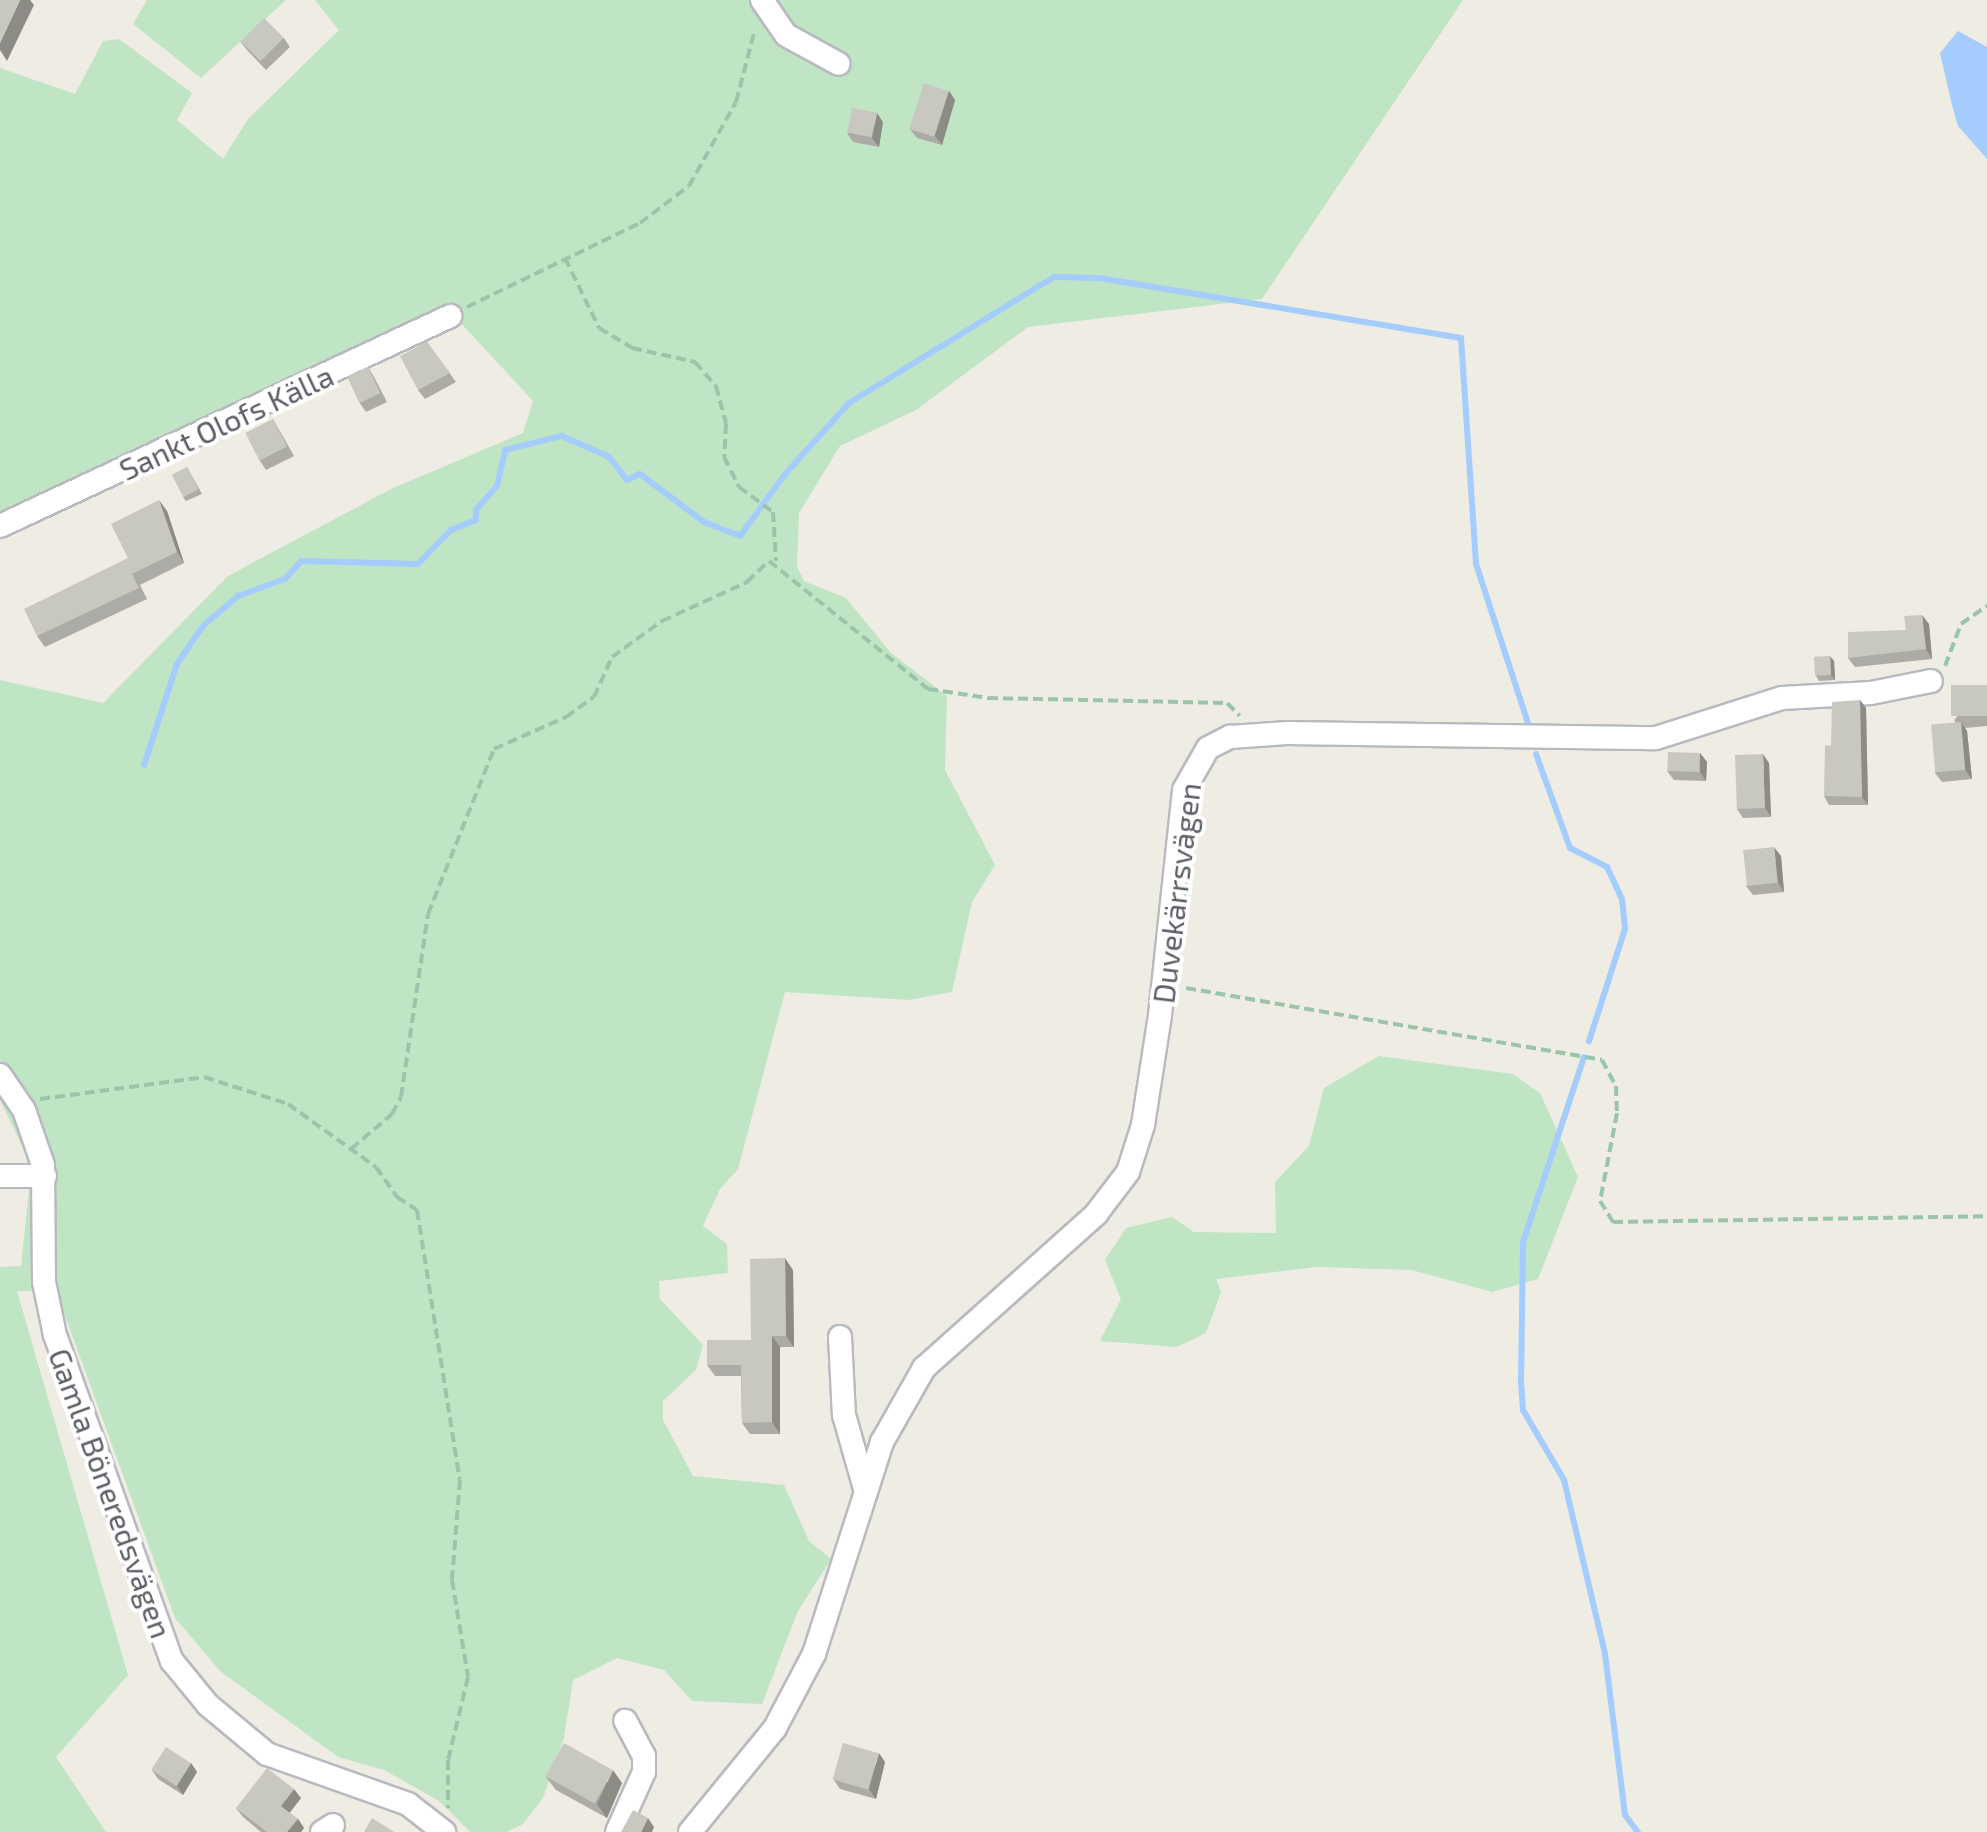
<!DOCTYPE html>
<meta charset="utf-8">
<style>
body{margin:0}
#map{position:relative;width:1987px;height:1832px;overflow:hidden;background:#eeece3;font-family:"Exo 2",sans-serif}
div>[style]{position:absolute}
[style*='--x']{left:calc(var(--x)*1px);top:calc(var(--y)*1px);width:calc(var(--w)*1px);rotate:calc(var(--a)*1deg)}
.green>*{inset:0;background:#c0e5c4}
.water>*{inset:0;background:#a4cdfd}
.stream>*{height:6px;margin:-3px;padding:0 3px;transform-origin:3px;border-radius:3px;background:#a4cdfd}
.path>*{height:4px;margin-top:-2px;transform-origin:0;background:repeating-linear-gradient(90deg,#9ac5ab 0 10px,transparent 0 15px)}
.roads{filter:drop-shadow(2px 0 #b8babf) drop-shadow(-2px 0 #b8babf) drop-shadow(0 2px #b8babf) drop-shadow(0 -2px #b8babf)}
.minor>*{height:22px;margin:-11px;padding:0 11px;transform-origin:11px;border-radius:11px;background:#fff}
.wall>*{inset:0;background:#acaba5}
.shaded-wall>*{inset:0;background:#8c8b86}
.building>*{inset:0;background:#c8c7c0;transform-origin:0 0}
span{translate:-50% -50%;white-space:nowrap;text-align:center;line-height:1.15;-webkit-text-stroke:8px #fff;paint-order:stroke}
.street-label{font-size:30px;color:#5b5e64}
</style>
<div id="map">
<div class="green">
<div style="clip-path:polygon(147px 0,286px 0,201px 78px,133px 24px)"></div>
<div style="clip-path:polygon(315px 0,1463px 0,1262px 299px,1028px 327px,916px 410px,840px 446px,799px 513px,797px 566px,804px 581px,846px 598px,890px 652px,947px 696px,945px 770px,995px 865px,972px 902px,952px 992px,908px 1000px,785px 992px,738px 1169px,720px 1189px,703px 1226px,727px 1244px,728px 1273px,659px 1281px,660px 1299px,703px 1345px,696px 1370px,663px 1401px,663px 1420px,693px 1476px,784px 1485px,809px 1541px,831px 1559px,798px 1611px,762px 1704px,692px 1701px,664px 1670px,617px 1658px,573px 1680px,564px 1738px,543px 1798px,523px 1824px,507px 1832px,470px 1832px,439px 1801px,384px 1770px,338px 1757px,220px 1671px,175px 1618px,56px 1291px,17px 1291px,128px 1675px,56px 1757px,106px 1832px,0 1832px,0 1267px,21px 1266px,29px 1190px,26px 1154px,0 1100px,0 680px,103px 703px,228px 576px,391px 489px,523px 433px,533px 401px,459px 321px,0 536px,0 68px,75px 94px,103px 41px,119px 39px,192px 93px,177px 120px,223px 159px,248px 119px,339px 30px)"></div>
<div style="clip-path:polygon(1379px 1056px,1513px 1074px,1540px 1093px,1578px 1177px,1538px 1279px,1492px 1292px,1412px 1270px,1317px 1267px,1216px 1279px,1221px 1292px,1206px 1333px,1177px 1347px,1100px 1341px,1121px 1299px,1105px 1260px,1126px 1228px,1172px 1217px,1194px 1232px,1276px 1233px,1275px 1182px,1309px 1146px,1324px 1088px)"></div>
</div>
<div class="water">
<div style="clip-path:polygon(1958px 31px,1987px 47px,1987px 159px,1958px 126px,1952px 105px,1940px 53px)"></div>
</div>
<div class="stream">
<div style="--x:1536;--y:754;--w:100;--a:70.1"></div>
<div style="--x:1570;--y:848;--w:42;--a:27.2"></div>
<div style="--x:1607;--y:867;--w:35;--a:65"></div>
<div style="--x:1622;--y:899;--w:30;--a:84"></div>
<div style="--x:1625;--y:929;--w:118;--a:107.8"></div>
<div style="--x:144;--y:765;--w:106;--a:-71.9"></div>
<div style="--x:177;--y:664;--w:46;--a:-55.6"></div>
<div style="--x:203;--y:626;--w:46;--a:-40.6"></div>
<div style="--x:238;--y:596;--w:50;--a:-19.9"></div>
<div style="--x:285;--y:579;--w:24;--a:-48"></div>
<div style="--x:301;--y:561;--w:117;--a:1.5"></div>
<div style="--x:418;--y:564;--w:47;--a:-45.9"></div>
<div style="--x:451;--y:530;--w:27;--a:-22"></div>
<div style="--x:476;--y:520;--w:10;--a:-90"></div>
<div style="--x:476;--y:510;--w:32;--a:-49"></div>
<div style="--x:497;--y:486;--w:37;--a:-77"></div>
<div style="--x:505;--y:450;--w:59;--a:-13.8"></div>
<div style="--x:562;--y:436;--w:51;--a:24.1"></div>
<div style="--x:609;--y:457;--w:29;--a:52"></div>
<div style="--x:627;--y:480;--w:14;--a:-25"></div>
<div style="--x:640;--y:474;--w:80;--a:36.9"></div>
<div style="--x:704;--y:522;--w:39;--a:21"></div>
<div style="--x:740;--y:536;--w:78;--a:-53.9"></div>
<div style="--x:786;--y:473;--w:94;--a:-48"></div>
<div style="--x:849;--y:403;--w:241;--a:-31.6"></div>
<div style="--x:1054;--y:277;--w:45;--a:1.3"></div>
<div style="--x:1099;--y:278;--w:367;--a:9.4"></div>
<div style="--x:1461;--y:338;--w:226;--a:86.2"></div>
<div style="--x:1476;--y:564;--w:170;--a:71.9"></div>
<div style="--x:1584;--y:1057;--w:195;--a:108.2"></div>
<div style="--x:1523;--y:1242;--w:140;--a:90.8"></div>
<div style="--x:1521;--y:1382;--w:28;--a:86"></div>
<div style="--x:1523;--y:1410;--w:81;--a:59.6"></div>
<div style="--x:1564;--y:1480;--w:179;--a:76.7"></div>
<div style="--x:1605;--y:1654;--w:162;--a:82.9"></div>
<div style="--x:1625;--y:1815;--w:21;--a:53"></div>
</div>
<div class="path">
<div style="--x:565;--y:258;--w:78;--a:64.1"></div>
<div style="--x:599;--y:328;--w:39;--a:31"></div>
<div style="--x:632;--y:348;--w:65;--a:12.5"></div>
<div style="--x:695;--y:362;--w:32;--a:49"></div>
<div style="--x:716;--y:386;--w:39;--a:75"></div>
<div style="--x:726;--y:424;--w:33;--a:93"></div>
<div style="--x:724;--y:457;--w:34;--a:63"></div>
<div style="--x:739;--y:487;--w:42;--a:36.3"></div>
<div style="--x:773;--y:512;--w:49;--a:86.5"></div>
<div style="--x:467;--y:307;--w:192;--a:-25.9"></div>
<div style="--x:640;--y:223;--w:61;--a:-37.1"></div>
<div style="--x:689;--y:186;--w:96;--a:-60.8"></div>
<div style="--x:736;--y:102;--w:75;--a:-75.4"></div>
<div style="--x:1945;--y:666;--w:45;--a:-69.1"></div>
<div style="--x:1961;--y:624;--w:32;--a:-35"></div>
<div style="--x:1186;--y:988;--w:422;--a:9.8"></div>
<div style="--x:1602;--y:1060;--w:30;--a:62"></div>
<div style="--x:1616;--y:1086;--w:27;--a:88"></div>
<div style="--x:1617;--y:1113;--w:90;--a:100.9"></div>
<div style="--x:1600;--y:1201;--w:25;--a:58"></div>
<div style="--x:1613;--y:1222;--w:374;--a:-0.9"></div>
<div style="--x:40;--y:1099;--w:165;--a:-7.6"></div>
<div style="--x:204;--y:1077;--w:88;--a:17.8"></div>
<div style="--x:288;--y:1104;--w:108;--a:35.6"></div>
<div style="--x:376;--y:1167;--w:37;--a:55"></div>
<div style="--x:397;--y:1197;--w:24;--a:33"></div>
<div style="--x:417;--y:1210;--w:273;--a:81"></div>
<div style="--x:460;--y:1480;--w:100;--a:94.6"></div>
<div style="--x:452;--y:1580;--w:98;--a:80.6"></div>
<div style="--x:468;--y:1677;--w:85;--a:103.5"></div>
<div style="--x:448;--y:1760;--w:48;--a:90"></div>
<div style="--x:351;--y:1149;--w:54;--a:-40.5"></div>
<div style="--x:392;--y:1114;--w:19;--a:-62"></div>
<div style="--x:401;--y:1097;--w:185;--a:-81.6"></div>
<div style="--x:428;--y:914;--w:178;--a:-68.2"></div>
<div style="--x:494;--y:749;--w:79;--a:-24"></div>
<div style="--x:566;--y:717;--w:34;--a:-36"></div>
<div style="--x:594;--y:697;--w:44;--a:-65.8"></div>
<div style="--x:612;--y:657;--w:62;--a:-35.8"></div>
<div style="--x:662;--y:621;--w:94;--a:-24.6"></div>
<div style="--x:747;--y:582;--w:30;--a:-44"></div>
<div style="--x:769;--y:561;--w:204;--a:38.8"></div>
<div style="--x:928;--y:689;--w:61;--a:8.5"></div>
<div style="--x:988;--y:698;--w:239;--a:1.2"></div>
<div style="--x:1227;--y:703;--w:18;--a:45"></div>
</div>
<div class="roads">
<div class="minor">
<div style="--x:762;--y:0;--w:42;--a:55.6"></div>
<div style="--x:786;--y:35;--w:60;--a:28.7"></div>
<div style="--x:0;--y:526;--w:497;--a:-25"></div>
<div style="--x:0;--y:1075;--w:42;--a:55.6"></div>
<div style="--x:24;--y:1110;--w:58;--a:70.9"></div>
<div style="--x:43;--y:1165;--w:117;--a:89.5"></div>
<div style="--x:44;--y:1282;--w:54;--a:78.3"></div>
<div style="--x:55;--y:1335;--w:346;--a:70.3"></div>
<div style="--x:172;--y:1661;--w:57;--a:50.7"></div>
<div style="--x:208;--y:1705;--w:77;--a:39.7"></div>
<div style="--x:267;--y:1754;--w:150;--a:19.5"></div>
<div style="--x:408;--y:1804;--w:46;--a:37.9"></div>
<div style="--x:0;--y:1176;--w:45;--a:0"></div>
<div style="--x:840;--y:1337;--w:78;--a:87.1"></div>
<div style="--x:844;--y:1415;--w:80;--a:74.1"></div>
<div style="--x:322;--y:1832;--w:13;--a:-32"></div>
<div style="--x:617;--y:1832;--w:66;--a:-65.8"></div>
<div style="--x:644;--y:1772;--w:16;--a:-90"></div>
<div style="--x:644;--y:1756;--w:40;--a:-118"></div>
<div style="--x:690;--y:1832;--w:134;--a:-50.7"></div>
<div style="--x:775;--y:1728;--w:84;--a:-62.2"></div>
<div style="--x:814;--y:1654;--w:223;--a:-72.2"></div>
<div style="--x:882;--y:1442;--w:85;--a:-60.4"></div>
<div style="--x:924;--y:1368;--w:231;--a:-41.8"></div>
<div style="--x:1096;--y:1214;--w:53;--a:-52.7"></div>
<div style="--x:1128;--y:1172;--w:49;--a:-72.3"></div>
<div style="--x:1143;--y:1125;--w:111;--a:-81.2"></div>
<div style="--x:1160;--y:1015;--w:226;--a:-83.9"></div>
<div style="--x:1184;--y:790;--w:48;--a:-60.3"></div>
<div style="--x:1208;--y:748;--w:25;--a:-27"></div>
<div style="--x:1230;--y:737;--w:57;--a:-4"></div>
<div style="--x:1287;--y:733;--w:369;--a:0.8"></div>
<div style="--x:1656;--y:738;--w:132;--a:-17.6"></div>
<div style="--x:1782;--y:698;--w:89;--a:-3.2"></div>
<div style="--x:1871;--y:693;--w:61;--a:-11.3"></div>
</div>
</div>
<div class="wall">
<div style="clip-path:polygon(284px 38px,290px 47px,266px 70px,247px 50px,240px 41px)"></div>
<div style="clip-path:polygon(949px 91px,955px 100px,942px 145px,917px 138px,910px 129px)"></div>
<div style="clip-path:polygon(883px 122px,879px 147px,853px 142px,847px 133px)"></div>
<div style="clip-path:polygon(427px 342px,456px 382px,425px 399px,418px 390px)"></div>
<div style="clip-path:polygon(368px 367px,374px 377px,387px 402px,366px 412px,359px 402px)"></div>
<div style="clip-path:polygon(273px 419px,294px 456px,266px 470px,260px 461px)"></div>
<div style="clip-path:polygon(187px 467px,202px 494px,186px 501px,183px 497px)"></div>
<div style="clip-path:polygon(167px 511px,184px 563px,140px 585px,147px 599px,45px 647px,37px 636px,128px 558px)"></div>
<div style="clip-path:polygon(1929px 624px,1932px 659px,1855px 667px,1848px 658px,1906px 630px)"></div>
<div style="clip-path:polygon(1834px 661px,1835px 680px,1819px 681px,1816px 676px)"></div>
<div style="clip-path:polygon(1987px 685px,1987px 726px,1965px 728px,1967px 731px,1972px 779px,1942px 782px,1935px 773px,1956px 723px,1954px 720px)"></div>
<div style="clip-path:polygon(1860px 700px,1866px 708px,1868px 805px,1829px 805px,1824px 796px,1831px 746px)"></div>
<div style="clip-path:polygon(1700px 753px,1707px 762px,1706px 781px,1674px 780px,1667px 771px)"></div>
<div style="clip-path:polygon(1769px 763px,1771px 817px,1743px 818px,1737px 809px)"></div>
<div style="clip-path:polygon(1781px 856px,1784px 892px,1753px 895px,1746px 886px)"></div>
<div style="clip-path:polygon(793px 1270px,794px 1347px,780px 1347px,780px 1434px,750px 1434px,742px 1423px,741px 1376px,715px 1376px,707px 1365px,751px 1340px)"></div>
<div style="clip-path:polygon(885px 1762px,876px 1799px,840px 1789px,834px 1780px)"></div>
<div style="clip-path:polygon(191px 1763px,197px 1772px,183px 1795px,158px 1779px,152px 1770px)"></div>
<div style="clip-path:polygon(546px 1777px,622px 1783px,607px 1818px,556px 1790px)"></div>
<div style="clip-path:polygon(301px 1798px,289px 1813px,298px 1819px,304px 1828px,301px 1832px,261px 1832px,243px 1817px,236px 1808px)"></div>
</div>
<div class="shaded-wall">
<div style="clip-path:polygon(20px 0,30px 0,34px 5px,7px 61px,0 50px,0 43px)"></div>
<div style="clip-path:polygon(949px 91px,955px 100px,942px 145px,935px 136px)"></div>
<div style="clip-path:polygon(877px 113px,883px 122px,879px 147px,872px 138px)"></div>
<div style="clip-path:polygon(159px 500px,167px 511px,184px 563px,177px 552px)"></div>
<div style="clip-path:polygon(1922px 615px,1929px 624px,1932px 659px,1926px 649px)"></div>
<div style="clip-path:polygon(1830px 656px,1834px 661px,1835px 680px,1831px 675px)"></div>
<div style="clip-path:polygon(1860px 700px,1866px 708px,1868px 805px,1862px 797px)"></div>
<div style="clip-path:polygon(1961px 722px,1967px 731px,1972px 779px,1965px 770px)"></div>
<div style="clip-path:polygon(1700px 753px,1707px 762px,1706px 781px,1700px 772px)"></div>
<div style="clip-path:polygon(1763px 754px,1769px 763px,1771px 817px,1765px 808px)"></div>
<div style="clip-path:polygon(1774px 847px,1781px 856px,1784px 892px,1778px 883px)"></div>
<div style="clip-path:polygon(785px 1258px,793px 1270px,794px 1347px,786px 1336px)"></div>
<div style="clip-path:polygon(772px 1336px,780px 1347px,780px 1434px,772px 1422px)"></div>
<div style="clip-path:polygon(879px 1753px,885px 1762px,876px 1799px,869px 1789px)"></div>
<div style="clip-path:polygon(191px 1763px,197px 1772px,183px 1795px,177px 1786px)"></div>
<div style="clip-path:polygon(613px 1770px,622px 1783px,607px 1818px,597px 1804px)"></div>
<div style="clip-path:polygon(294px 1789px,301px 1798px,288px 1815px,281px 1806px)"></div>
<div style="clip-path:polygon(648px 1818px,654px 1827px,652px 1832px,641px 1832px)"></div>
<div style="clip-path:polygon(298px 1819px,304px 1828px,301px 1832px,287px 1832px)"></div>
</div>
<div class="building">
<div style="clip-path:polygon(0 0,20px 0,0 43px)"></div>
<div style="left:264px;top:18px;width:28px;height:33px;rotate:45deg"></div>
<div style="left:924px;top:83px;width:26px;height:48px;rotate:18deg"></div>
<div style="left:852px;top:108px;width:25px;height:25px;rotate:11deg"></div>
<div style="clip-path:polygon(427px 342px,450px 373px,418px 390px,400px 356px)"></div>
<div style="left:368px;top:367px;width:29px;height:23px;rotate:65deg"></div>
<div style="left:273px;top:419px;width:31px;height:31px;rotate:63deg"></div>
<div style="left:187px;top:467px;width:25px;height:17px;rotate:63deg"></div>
<div style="clip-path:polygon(159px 500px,177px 552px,132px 574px,139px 588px,37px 636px,24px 609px,128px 558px,111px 524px)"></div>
<div style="clip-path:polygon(1922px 615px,1926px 649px,1848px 658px,1848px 632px,1906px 630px,1904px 616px)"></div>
<div style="left:1830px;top:656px;width:19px;height:16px;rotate:87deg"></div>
<div style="left:1987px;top:685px;width:31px;height:36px;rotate:90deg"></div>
<div style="clip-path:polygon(1860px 700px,1862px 797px,1824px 796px,1825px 745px,1831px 746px,1832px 702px)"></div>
<div style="left:1961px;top:722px;width:48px;height:30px;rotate:85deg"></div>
<div style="left:1668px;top:752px;width:32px;height:19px;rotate:2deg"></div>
<div style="left:1763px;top:754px;width:54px;height:28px;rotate:88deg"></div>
<div style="left:1774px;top:847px;width:36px;height:31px;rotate:84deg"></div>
<div style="clip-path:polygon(785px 1258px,786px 1336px,772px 1336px,772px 1422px,742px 1423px,741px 1365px,707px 1365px,707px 1340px,751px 1340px,750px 1259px)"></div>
<div style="left:564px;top:1743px;width:56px;height:38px;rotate:29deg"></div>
<div style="left:843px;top:1743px;width:37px;height:38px;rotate:16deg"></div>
<div style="left:166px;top:1747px;width:30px;height:27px;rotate:33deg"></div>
<div style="clip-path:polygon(267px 1768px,294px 1789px,281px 1806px,298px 1819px,287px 1832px,267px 1832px,236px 1808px)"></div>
<div style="clip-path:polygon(633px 1810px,648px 1818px,641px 1832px,621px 1832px)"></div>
<div style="clip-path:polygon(372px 1818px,394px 1832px,364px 1832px)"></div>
</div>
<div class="street-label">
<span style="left:226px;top:422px;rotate:-25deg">Sankt Olofs Källa</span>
<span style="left:1176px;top:893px;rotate:-83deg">Duvekärrsvägen</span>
<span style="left:111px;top:1493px;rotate:70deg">Gamla Böneredsvägen</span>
</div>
</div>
